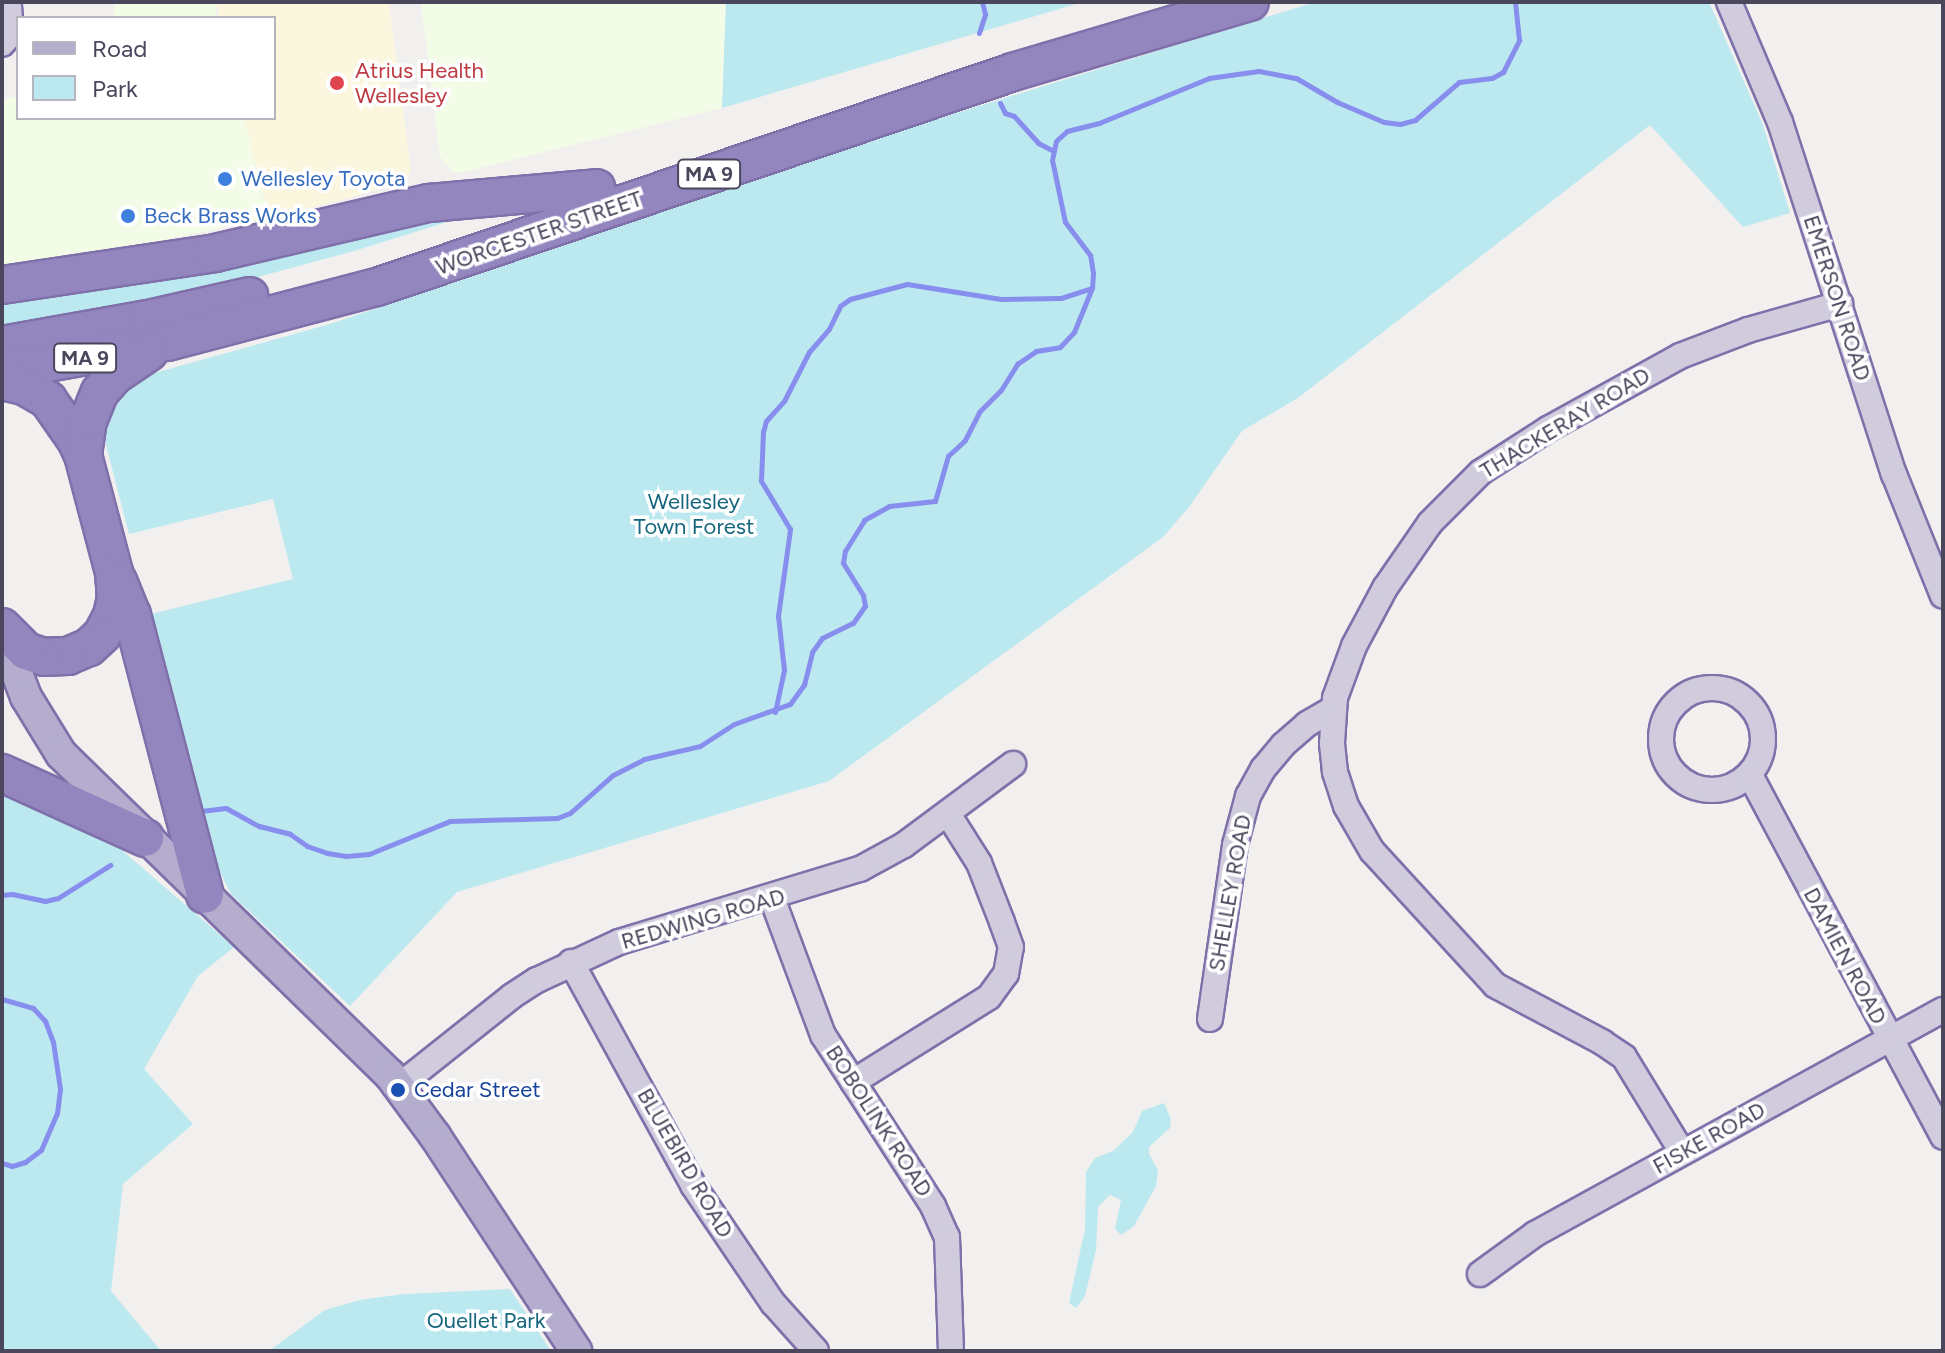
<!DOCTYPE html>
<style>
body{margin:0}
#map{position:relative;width:1945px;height:1353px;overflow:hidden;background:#f1f0ee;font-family:Figtree,sans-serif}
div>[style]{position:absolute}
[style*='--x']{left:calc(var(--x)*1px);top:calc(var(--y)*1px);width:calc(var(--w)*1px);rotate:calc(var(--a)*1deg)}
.commercial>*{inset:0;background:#f3fce7;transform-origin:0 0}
.medical>*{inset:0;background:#fbf6de}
.green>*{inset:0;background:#bbe9ef}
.stream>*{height:5px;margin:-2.5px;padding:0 2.5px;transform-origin:2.5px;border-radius:2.5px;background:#888eed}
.roads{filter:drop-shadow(2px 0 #7f70aa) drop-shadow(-2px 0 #7f70aa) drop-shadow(0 2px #7f70aa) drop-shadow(0 -2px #7f70aa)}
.minor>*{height:24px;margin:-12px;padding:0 12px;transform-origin:12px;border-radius:12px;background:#d0ccde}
.minor>.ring{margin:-12px;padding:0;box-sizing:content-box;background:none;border:24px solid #d0ccde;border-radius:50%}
.major>*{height:30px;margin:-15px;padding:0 15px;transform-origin:15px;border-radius:15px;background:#b4adce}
.highway>*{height:36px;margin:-18px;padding:0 18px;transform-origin:18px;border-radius:18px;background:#9385be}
.dots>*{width:22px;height:22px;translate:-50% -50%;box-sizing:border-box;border:4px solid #fff;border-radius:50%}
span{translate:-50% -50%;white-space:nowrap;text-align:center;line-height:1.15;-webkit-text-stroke:7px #fff;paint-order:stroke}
.shield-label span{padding:2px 6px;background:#fff;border:2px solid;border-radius:6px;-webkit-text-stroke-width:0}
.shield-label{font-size:20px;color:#4a465c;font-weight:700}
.health-label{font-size:22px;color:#be3a42}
.left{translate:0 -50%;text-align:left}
.shop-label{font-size:22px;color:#366cbe}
.street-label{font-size:22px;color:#4a465c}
.park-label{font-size:22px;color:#15667e}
.transit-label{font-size:22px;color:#164399}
.frame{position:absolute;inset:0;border:4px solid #4a465c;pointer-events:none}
.legend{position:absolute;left:16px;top:16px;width:260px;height:104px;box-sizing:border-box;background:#fff;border:2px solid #b7b5be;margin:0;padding:10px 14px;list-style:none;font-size:24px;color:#4a465c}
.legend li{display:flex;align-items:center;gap:16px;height:40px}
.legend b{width:40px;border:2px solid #b7b5be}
</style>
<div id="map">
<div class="commercial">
<div style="left:114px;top:2px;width:102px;height:16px"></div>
<div style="clip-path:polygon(421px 2px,726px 2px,722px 108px,464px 172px,453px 172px,440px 157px)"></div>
<div style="clip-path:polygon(18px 96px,18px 118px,244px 118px,269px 218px,131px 247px,2px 267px,2px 100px)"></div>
</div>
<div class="medical">
<div style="clip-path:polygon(216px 2px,389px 2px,411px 170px,405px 183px,269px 218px,244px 118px,274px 118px,274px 18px,220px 18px)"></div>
</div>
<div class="green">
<div style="clip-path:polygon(726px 2px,1083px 2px,722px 108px)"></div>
<div style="clip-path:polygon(1315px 2px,1709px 2px,1763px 125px,1790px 213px,1743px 227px,1650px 125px,1298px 398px,1242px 431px,1189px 507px,1163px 537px,829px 781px,457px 892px,350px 1006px,231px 894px,216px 864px,151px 614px,293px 579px,273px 499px,129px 534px,105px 441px,107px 420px,131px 383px,158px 372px,330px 324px,902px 130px)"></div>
<div style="clip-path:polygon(476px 213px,354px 251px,210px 290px,2px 331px,2px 301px,361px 230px)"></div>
<div style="clip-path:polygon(2px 791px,116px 845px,234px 947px,198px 976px,144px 1069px,193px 1124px,123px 1184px,111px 1291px,161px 1351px,2px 1351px)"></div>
<div style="clip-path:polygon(1164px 1103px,1171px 1119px,1170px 1128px,1149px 1147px,1149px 1154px,1158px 1170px,1156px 1186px,1134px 1226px,1121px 1235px,1115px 1229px,1121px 1200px,1110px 1195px,1098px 1207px,1096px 1250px,1085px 1296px,1076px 1308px,1069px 1303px,1085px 1229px,1086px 1172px,1095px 1158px,1113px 1151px,1133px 1132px,1142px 1111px)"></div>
<div style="clip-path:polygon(510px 1289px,551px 1351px,269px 1351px,325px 1310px,360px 1300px,404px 1294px)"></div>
</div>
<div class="stream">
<div style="--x:979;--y:33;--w:20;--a:-72"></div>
<div style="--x:985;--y:14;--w:12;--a:-104"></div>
<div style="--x:1000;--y:103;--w:11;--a:63"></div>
<div style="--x:1005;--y:113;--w:9;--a:18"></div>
<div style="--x:1014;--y:116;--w:36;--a:48"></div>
<div style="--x:1038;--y:143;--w:16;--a:27"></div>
<div style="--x:775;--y:712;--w:43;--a:-77.9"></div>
<div style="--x:784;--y:670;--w:54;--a:-96.3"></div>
<div style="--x:778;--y:616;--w:88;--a:-82.1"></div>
<div style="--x:790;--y:529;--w:56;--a:-121.1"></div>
<div style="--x:761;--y:481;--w:49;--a:-87.7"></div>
<div style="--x:763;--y:432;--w:11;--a:-75"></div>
<div style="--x:766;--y:421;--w:27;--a:-48"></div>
<div style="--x:784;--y:401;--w:55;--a:-63"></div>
<div style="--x:809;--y:352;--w:30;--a:-49"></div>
<div style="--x:829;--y:329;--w:25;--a:-64"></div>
<div style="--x:840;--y:306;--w:12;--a:-35"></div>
<div style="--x:850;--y:299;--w:59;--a:-14.7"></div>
<div style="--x:907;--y:284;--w:95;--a:9.1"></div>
<div style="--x:1001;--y:299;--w:60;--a:-1"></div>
<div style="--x:1061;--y:298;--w:32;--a:-18"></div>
<div style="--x:201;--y:811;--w:25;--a:-7"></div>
<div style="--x:226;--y:808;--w:38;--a:29"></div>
<div style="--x:259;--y:826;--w:32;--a:14"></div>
<div style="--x:290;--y:834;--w:21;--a:35"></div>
<div style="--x:307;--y:846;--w:21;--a:19"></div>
<div style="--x:327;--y:853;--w:19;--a:9"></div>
<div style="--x:346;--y:856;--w:23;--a:-5"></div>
<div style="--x:369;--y:854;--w:87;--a:-22.2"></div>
<div style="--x:450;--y:821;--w:107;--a:-1.6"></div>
<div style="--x:557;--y:818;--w:14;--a:-21"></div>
<div style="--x:570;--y:813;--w:57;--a:-41.5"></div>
<div style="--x:613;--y:775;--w:35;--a:-27"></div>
<div style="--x:644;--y:759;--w:57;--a:-13.1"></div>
<div style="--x:700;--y:746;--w:40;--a:-32.9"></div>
<div style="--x:734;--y:724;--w:59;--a:-19.7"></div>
<div style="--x:790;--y:704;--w:24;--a:-54"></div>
<div style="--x:804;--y:685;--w:34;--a:-76"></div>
<div style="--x:812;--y:652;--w:17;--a:-54"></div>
<div style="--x:822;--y:638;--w:34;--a:-26"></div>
<div style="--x:853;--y:623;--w:21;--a:-55"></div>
<div style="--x:865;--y:606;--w:11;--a:-100"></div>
<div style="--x:863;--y:595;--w:38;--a:-122"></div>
<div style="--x:843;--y:563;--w:12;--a:-81"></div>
<div style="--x:845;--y:551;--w:36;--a:-58"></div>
<div style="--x:864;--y:520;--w:29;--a:-29"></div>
<div style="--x:889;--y:506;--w:46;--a:-6.2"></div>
<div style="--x:935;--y:501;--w:47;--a:-73.9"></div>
<div style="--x:948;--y:456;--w:23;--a:-43"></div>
<div style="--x:965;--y:440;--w:31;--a:-63"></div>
<div style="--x:979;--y:412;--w:31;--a:-45"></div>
<div style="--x:1001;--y:390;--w:31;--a:-58"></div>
<div style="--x:1017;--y:364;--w:23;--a:-34"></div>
<div style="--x:1036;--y:351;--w:24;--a:-9"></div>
<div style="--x:1060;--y:347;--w:21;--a:-47"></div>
<div style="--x:1074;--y:332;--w:48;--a:-67.8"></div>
<div style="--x:1092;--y:288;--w:15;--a:-86"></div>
<div style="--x:1093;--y:273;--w:18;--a:-99"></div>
<div style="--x:1090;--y:255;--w:41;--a:-127.1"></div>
<div style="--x:1065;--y:222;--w:63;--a:-101.8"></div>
<div style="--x:1052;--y:160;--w:19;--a:-78"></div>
<div style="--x:1056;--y:141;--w:15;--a:-42"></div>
<div style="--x:1067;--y:131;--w:33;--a:-14"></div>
<div style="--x:1099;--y:123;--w:119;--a:-22.2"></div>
<div style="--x:1209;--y:78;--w:50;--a:-8"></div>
<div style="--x:1259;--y:71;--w:38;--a:11"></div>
<div style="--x:1296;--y:78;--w:48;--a:30.3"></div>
<div style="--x:1337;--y:102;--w:51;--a:23.1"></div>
<div style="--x:1384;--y:122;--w:16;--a:7"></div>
<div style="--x:1400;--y:124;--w:16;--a:-15"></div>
<div style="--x:1415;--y:120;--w:58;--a:-40.8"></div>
<div style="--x:1459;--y:82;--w:33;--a:-7"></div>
<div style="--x:1492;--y:78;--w:13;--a:-29"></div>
<div style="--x:1503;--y:72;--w:36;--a:-63"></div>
<div style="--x:1519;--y:40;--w:38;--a:-96"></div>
<div style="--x:2;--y:895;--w:10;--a:-6"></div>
<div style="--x:12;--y:894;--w:34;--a:12"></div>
<div style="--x:45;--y:901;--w:13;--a:-13"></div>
<div style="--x:58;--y:898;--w:62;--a:-32.4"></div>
<div style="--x:2;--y:999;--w:32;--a:16"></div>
<div style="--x:33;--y:1008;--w:18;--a:47"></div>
<div style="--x:45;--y:1021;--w:22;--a:69"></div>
<div style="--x:53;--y:1042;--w:48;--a:81.5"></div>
<div style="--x:60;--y:1089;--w:24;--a:97"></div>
<div style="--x:57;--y:1113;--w:40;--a:113.4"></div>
<div style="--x:41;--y:1150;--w:20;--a:143"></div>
<div style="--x:25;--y:1162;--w:14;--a:163"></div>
<div style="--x:12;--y:1166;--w:10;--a:-163"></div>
</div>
<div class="roads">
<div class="minor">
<div style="--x:1729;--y:2;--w:130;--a:67"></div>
<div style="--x:1780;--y:122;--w:370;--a:72.1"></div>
<div style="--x:1894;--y:474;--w:131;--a:68.1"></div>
<div style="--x:2;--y:44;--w:13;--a:-48"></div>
<div style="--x:11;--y:34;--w:32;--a:-94"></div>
<div class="ring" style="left:1661px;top:688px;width:78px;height:78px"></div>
<div style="--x:1750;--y:775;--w:410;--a:61.9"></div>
<div style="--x:772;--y:898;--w:146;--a:69.6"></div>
<div style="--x:823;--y:1035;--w:203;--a:57.2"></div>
<div style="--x:933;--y:1206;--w:34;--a:66"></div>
<div style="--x:947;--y:1237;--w:114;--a:88"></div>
<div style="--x:571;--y:962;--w:254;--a:61.3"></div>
<div style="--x:693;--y:1185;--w:143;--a:55.9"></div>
<div style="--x:773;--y:1303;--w:64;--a:48.1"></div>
<div style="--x:1210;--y:1019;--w:176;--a:-81.8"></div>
<div style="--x:1235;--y:845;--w:51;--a:-75.1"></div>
<div style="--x:1248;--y:796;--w:31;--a:-61"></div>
<div style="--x:1263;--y:769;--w:31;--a:-50"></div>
<div style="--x:1283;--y:745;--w:32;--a:-41"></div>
<div style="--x:1307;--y:724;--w:30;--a:-30"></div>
<div style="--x:853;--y:1082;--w:160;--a:-32"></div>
<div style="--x:989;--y:997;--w:29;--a:-54"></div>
<div style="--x:1006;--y:974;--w:27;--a:-80"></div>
<div style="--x:1011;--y:947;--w:27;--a:-110"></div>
<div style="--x:1002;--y:922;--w:63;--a:-111.3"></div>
<div style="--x:979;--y:863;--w:58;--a:-122.3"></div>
<div style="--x:399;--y:1086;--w:144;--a:-38.5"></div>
<div style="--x:512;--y:996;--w:30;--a:-33"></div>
<div style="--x:537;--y:980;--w:90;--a:-24.9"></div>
<div style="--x:619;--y:942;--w:252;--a:-16.9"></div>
<div style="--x:860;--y:869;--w:50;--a:-28.6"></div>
<div style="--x:904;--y:845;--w:136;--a:-36.6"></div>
<div style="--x:1682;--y:1152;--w:111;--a:-121.4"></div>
<div style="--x:1624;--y:1057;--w:27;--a:-146"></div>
<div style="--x:1602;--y:1042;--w:121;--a:-152"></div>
<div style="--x:1495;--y:985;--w:182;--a:-132.5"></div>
<div style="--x:1372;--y:851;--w:52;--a:-120"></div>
<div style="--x:1346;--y:806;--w:36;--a:-108"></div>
<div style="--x:1335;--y:772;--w:29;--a:-96"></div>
<div style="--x:1332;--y:743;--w:45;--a:-86.2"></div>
<div style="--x:1335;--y:698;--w:55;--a:-69.9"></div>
<div style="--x:1354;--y:646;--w:66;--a:-61.9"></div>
<div style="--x:1385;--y:588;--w:79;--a:-55.3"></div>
<div style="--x:1430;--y:523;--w:72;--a:-45"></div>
<div style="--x:1481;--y:472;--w:80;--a:-32.7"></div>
<div style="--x:1548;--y:429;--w:151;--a:-28.9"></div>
<div style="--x:1680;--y:356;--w:73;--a:-20.9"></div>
<div style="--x:1748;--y:330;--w:96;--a:-15.8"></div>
<div style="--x:1480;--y:1274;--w:68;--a:-36"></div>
<div style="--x:1535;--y:1234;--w:465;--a:-28.8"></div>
</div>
<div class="major">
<div style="--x:2;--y:634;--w:67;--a:69.1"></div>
<div style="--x:26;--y:697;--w:67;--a:58.4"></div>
<div style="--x:61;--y:754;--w:460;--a:44.3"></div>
<div style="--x:390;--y:1075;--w:76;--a:53.6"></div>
<div style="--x:435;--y:1136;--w:257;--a:56.7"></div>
</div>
<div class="highway">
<div style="--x:2;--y:285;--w:215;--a:-8.5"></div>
<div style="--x:215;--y:253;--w:220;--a:-13.2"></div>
<div style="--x:429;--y:203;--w:168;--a:-5.1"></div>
<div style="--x:2;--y:345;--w:148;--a:-10.1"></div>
<div style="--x:148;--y:319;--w:104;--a:-12.8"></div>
<div style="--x:2;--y:371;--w:168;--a:-10"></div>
<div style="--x:167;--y:342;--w:217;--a:-14.7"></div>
<div style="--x:377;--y:287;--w:671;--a:-18.68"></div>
<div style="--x:1013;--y:72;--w:247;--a:-16.5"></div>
<div style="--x:2;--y:381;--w:23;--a:13"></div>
<div style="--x:24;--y:386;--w:28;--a:30"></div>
<div style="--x:48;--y:400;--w:49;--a:55"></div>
<div style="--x:76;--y:440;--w:17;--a:65"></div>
<div style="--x:83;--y:455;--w:121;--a:75.2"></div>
<div style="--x:114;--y:572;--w:26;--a:86"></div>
<div style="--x:116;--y:598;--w:18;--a:103"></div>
<div style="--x:112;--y:616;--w:21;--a:118"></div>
<div style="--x:102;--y:635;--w:18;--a:137"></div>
<div style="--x:89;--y:647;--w:23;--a:157"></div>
<div style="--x:68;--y:656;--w:24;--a:178"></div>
<div style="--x:44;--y:657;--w:19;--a:-162"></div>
<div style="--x:26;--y:651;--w:34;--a:-135"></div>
<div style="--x:83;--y:455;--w:34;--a:-82"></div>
<div style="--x:88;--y:421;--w:31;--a:-68"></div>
<div style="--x:100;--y:392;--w:23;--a:-49"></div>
<div style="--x:115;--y:375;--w:41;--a:-34.1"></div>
<div style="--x:118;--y:581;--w:37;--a:68"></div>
<div style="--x:132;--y:615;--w:289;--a:75.4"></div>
<div style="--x:2;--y:773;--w:157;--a:24.4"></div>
</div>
</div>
<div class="dots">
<div style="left:337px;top:83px;background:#e0444e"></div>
<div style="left:225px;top:179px;background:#3f7fe0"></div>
<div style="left:128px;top:216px;background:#3f7fe0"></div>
<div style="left:398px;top:1090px;background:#1a4fb4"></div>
</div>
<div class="shield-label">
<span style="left:709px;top:174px">MA 9</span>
<span style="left:85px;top:358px">MA 9</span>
</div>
<div class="health-label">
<span class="left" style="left:355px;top:83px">Atrius Health<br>Wellesley</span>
</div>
<div class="shop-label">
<span class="left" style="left:241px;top:179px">Wellesley Toyota</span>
<span class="left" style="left:144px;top:216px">Beck Brass Works</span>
</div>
<div class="street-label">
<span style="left:539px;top:233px;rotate:-19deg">WORCESTER STREET</span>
<span style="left:1837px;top:298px;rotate:72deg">EMERSON ROAD</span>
<span style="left:1565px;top:423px;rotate:-31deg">THACKERAY ROAD</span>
<span style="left:1230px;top:893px;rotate:-80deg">SHELLEY ROAD</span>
<span style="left:703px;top:919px;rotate:-16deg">REDWING ROAD</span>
<span style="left:1845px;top:956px;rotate:62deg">DAMIEN ROAD</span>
<span style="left:879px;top:1121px;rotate:57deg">BOBOLINK ROAD</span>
<span style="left:1709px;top:1138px;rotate:-29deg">FISKE ROAD</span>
<span style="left:685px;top:1163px;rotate:60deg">BLUEBIRD ROAD</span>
</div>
<div class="park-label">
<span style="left:694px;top:514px">Wellesley<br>Town Forest</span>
<span style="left:486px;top:1321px">Ouellet Park</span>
</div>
<div class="transit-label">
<span class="left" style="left:414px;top:1090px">Cedar Street</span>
</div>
<div class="frame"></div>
<ul class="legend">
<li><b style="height:10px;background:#b4adce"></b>Road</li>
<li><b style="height:22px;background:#bbe9ef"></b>Park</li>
</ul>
</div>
